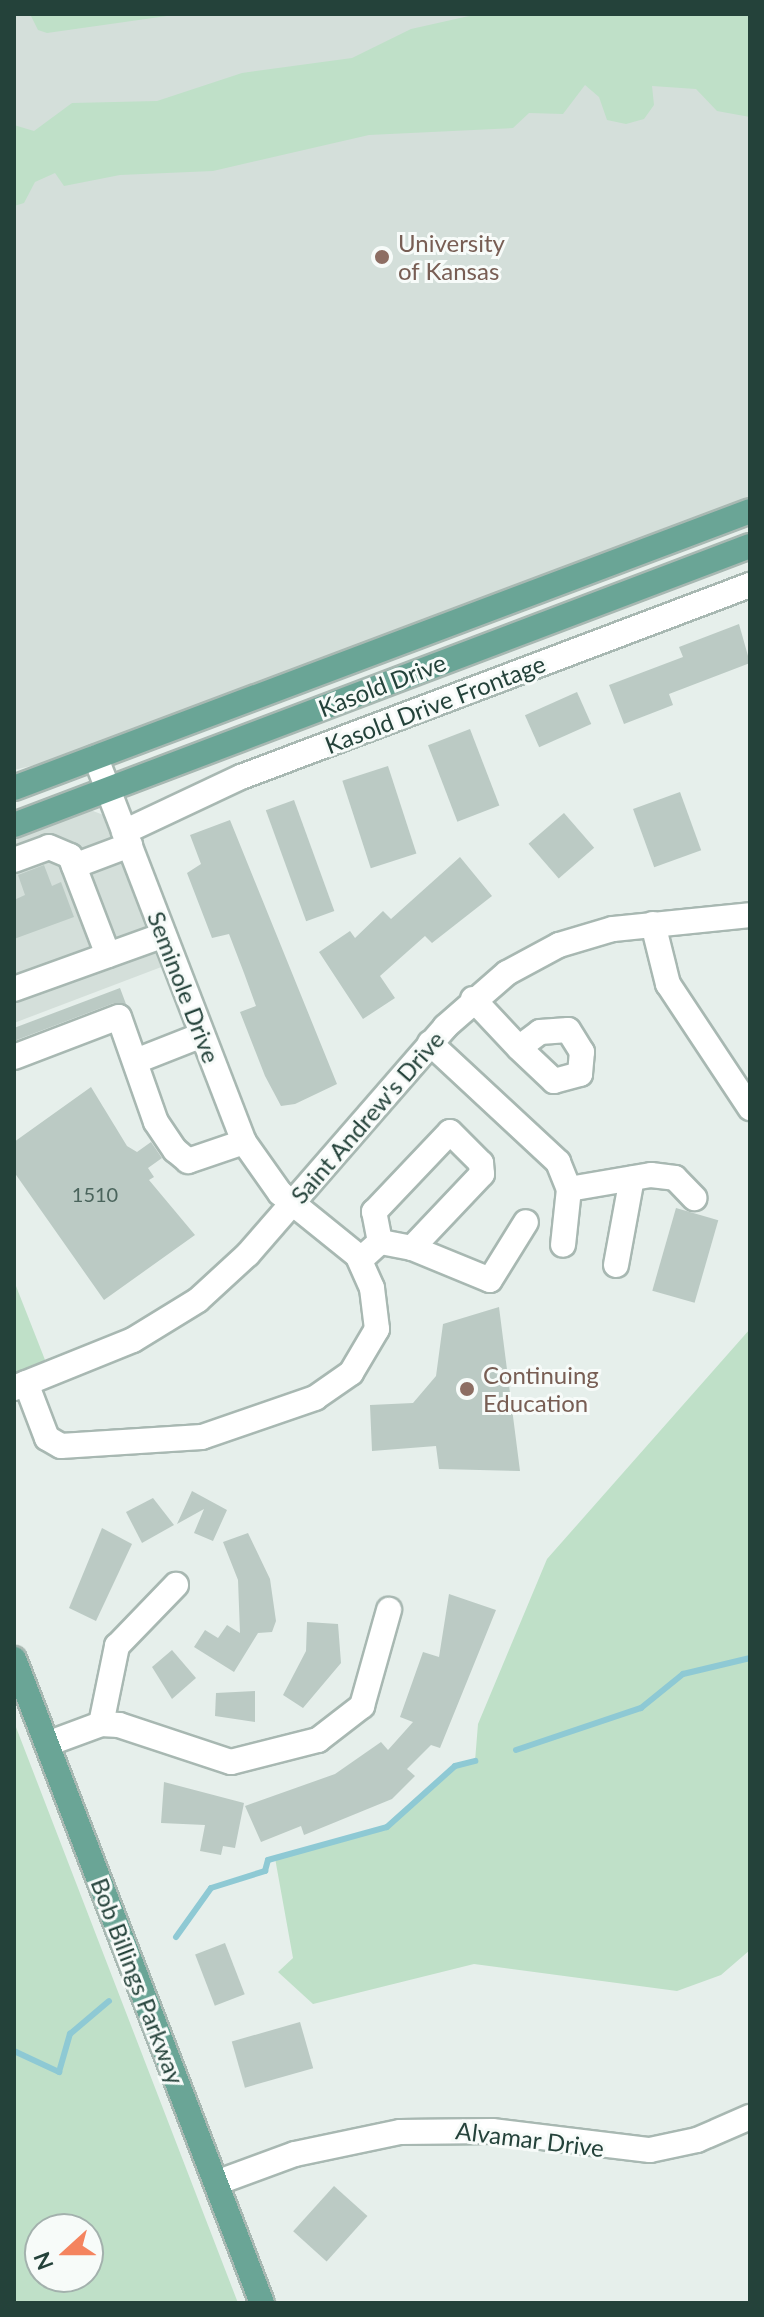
<!DOCTYPE html>
<style>
body{margin:0}
#map{position:relative;width:764px;height:2317px;overflow:hidden;background:#e6efeb;font-family:Lato,sans-serif}
div>[style]{position:absolute}
[style*='--x']{left:calc(var(--x)*1px);top:calc(var(--y)*1px);width:calc(var(--w)*1px);rotate:calc(var(--a)*1deg)}
.built>*{inset:0;background:#d4dfda}
.green>*{inset:0;background:#bfe0c8}
.stream>*{height:6px;margin:-3px;padding:0 3px;transform-origin:3px;border-radius:3px;background:#8ec9d4}
.building>*{inset:0;background:#bbcac4;transform-origin:0 0}
.roads{filter:drop-shadow(2px 0 #a8b8b2) drop-shadow(-2px 0 #a8b8b2) drop-shadow(0 2px #a8b8b2) drop-shadow(0 -2px #a8b8b2)}
.minor>*{height:24px;margin:-12px;padding:0 12px;transform-origin:12px;border-radius:12px;background:#fff}
.major>*{height:24px;margin:-12px;padding:0 12px;transform-origin:12px;border-radius:12px;background:#6aa596}
.dots>*{width:22px;height:22px;translate:-50% -50%;box-sizing:border-box;border:4px solid #f7fbf9;border-radius:50%}
span{translate:-50% -50%;white-space:nowrap;text-align:center;line-height:1.15;-webkit-text-stroke:6px #f7fbf9;paint-order:stroke}
.number-label{font-size:20px;color:#4a645c}
.number-label span{-webkit-text-stroke-width:0}
.education-label{font-size:24px;color:#785e54}
.left{translate:0 -50%;text-align:left}
.street-label{font-size:24px;color:#24423a}
.frame{position:absolute;inset:0;border:16px solid #24423a;pointer-events:none}
.north{position:absolute;left:24px;top:2213px;width:80px;height:80px;box-sizing:border-box;background:#f7fbf9;border:2px solid #a3b1ad;border-radius:50%;rotate:249deg;font-size:22px;font-weight:700;line-height:32px;text-align:center;color:#24423a}
.north::after{content:'';display:block;margin:auto;width:28px;height:36px;background:#f4845f;clip-path:polygon(50% 0,100% 100%,50% 72%,0 100%)}
</style>
<div id="map">
<div class="built">
<div style="clip-path:polygon(14px 14px,750px 14px,750px 499px,64px 758px,14px 770px)"></div>
<div style="clip-path:polygon(88px 809px,106px 816px,164px 966px,14px 1023px,14px 835px)"></div>
</div>
<div class="green">
<div style="clip-path:polygon(30px 14px,181px 14px,47px 33px,38px 30px)"></div>
<div style="clip-path:polygon(478px 14px,750px 14px,750px 117px,717px 111px,696px 89px,652px 86px,654px 105px,644px 119px,626px 124px,607px 120px,599px 97px,585px 85px,563px 114px,529px 113px,513px 128px,369px 135px,213px 171px,120px 175px,64px 186px,55px 173px,35px 182px,24px 203px,14px 206px,14px 125px,34px 131px,72px 103px,157px 101px,242px 73px,352px 58px,411px 29px)"></div>
<div style="clip-path:polygon(14px 1281px,47px 1365px,14px 1377px)"></div>
<div style="clip-path:polygon(750px 1329px,750px 1950px,721px 1975px,677px 1991px,474px 1964px,313px 2004px,278px 1972px,293px 1958px,275px 1858px,387px 1827px,455px 1766px,475px 1761px,478px 1724px,547px 1559px)"></div>
<div style="clip-path:polygon(evenodd,14px 1722px,238px 2303px,14px 2303px,14px 1722px,88px 2229px,88px 2277px,40px 2277px,40px 2229px,88px 2229px)"></div>
</div>
<div class="stream">
<div style="--x:516;--y:1750;--w:132;--a:-18.6"></div>
<div style="--x:641;--y:1708;--w:54;--a:-39"></div>
<div style="--x:683;--y:1674;--w:69;--a:-13.4"></div>
<div style="--x:176;--y:1937;--w:60;--a:-54.5"></div>
<div style="--x:211;--y:1888;--w:57;--a:-17.5"></div>
<div style="--x:265;--y:1871;--w:11;--a:-75"></div>
<div style="--x:268;--y:1860;--w:123;--a:-15.5"></div>
<div style="--x:387;--y:1827;--w:91;--a:-41.9"></div>
<div style="--x:455;--y:1766;--w:21;--a:-14"></div>
<div style="--x:14;--y:2051;--w:50;--a:25"></div>
<div style="--x:59;--y:2072;--w:40;--a:-74"></div>
<div style="--x:70;--y:2034;--w:51;--a:-40.2"></div>
</div>
<div class="building">
<div style="clip-path:polygon(739px 624px,750px 663px,669px 694px,673px 705px,624px 724px,609px 685px,683px 657px,679px 647px)"></div>
<div style="left:577px;top:692px;width:35px;height:57px;rotate:66deg"></div>
<div style="left:470px;top:729px;width:82px;height:45px;rotate:69deg"></div>
<div style="left:388px;top:766px;width:92px;height:48px;rotate:72deg"></div>
<div style="left:680px;top:792px;width:62px;height:50px;rotate:70deg"></div>
<div style="left:294px;top:800px;width:118px;height:30px;rotate:70deg"></div>
<div style="left:564px;top:813px;width:46px;height:47px;rotate:49deg"></div>
<div style="clip-path:polygon(230px 820px,337px 1084px,295px 1104px,281px 1106px,265px 1076px,240px 1012px,256px 1006px,244px 973px,229px 934px,212px 938px,187px 873px,201px 864px,190px 835px)"></div>
<div style="clip-path:polygon(460px 857px,492px 896px,432px 943px,425px 936px,380px 976px,395px 998px,363px 1019px,319px 952px,350px 931px,355px 938px,383px 911px,391px 919px)"></div>
<div style="clip-path:polygon(44px 865px,52px 886px,61px 882px,74px 917px,14px 939px,14px 900px,25px 895px,18px 875px)"></div>
<div style="clip-path:polygon(120px 988px,126px 1004px,114px 1003px,14px 1041px,14px 1028px)"></div>
<div style="clip-path:polygon(91px 1087px,127px 1146px,137px 1152px,151px 1142px,162px 1158px,148px 1168px,154px 1177px,149px 1180px,195px 1235px,104px 1300px,14px 1172px,14px 1142px)"></div>
<div style="left:676px;top:1208px;width:44px;height:86px;rotate:16deg"></div>
<div style="clip-path:polygon(499px 1307px,520px 1471px,439px 1469px,436px 1446px,372px 1451px,370px 1405px,413px 1403px,436px 1376px,443px 1324px)"></div>
<div style="clip-path:polygon(192px 1491px,227px 1510px,213px 1541px,194px 1533px,204px 1509px,177px 1524px)"></div>
<div style="clip-path:polygon(153px 1498px,174px 1525px,142px 1543px,126px 1512px)"></div>
<div style="clip-path:polygon(102px 1528px,132px 1544px,96px 1621px,69px 1608px)"></div>
<div style="clip-path:polygon(248px 1533px,270px 1579px,276px 1621px,272px 1632px,258px 1633px,234px 1672px,194px 1647px,205px 1630px,218px 1638px,227px 1625px,240px 1633px,238px 1580px,223px 1542px)"></div>
<div style="clip-path:polygon(449px 1594px,496px 1610px,440px 1748px,431px 1745px,407px 1769px,415px 1776px,392px 1799px,304px 1835px,301px 1826px,261px 1842px,245px 1806px,335px 1774px,381px 1742px,388px 1750px,413px 1722px,400px 1717px,423px 1652px,439px 1657px)"></div>
<div style="clip-path:polygon(307px 1622px,338px 1624px,341px 1663px,303px 1708px,283px 1695px,306px 1651px)"></div>
<div style="clip-path:polygon(172px 1650px,196px 1678px,172px 1699px,152px 1667px)"></div>
<div style="clip-path:polygon(255px 1691px,255px 1722px,215px 1716px,216px 1693px)"></div>
<div style="clip-path:polygon(164px 1782px,244px 1803px,235px 1848px,223px 1846px,221px 1855px,200px 1851px,205px 1825px,161px 1823px)"></div>
<div style="left:225px;top:1943px;width:55px;height:32px;rotate:69deg"></div>
<div style="left:300px;top:2022px;width:48px;height:71px;rotate:74deg"></div>
<div style="left:334px;top:2186px;width:45px;height:61px;rotate:42deg"></div>
</div>
<div class="roads">
<div class="minor">
<div style="--x:124;--y:832;--w:129;--a:-25.2"></div>
<div style="--x:241;--y:777;--w:544;--a:-20.67"></div>
<div style="--x:14;--y:860;--w:37;--a:-20"></div>
<div style="--x:49;--y:847;--w:23;--a:23"></div>
<div style="--x:70;--y:856;--w:106;--a:69"></div>
<div style="--x:74;--y:866;--w:60;--a:-20.6"></div>
<div style="--x:653;--y:924;--w:62;--a:76"></div>
<div style="--x:668;--y:984;--w:149;--a:56.5"></div>
<div style="--x:14;--y:989;--w:159;--a:-19.8"></div>
<div style="--x:473;--y:999;--w:67;--a:46.8"></div>
<div style="--x:519;--y:1048;--w:48;--a:43.3"></div>
<div style="--x:554;--y:1081;--w:27;--a:-15"></div>
<div style="--x:580;--y:1074;--w:22;--a:-85"></div>
<div style="--x:582;--y:1052;--w:26;--a:-122"></div>
<div style="--x:568;--y:1030;--w:28;--a:176"></div>
<div style="--x:540;--y:1032;--w:26;--a:143"></div>
<div style="--x:430;--y:1043;--w:175;--a:42.9"></div>
<div style="--x:558;--y:1162;--w:29;--a:68"></div>
<div style="--x:569;--y:1189;--w:56;--a:96.1"></div>
<div style="--x:14;--y:1057;--w:112;--a:-20.9"></div>
<div style="--x:119;--y:1017;--w:111;--a:70.6"></div>
<div style="--x:156;--y:1122;--w:34;--a:56"></div>
<div style="--x:175;--y:1150;--w:17;--a:40"></div>
<div style="--x:188;--y:1161;--w:59;--a:-18.7"></div>
<div style="--x:136;--y:1061;--w:71;--a:-21.5"></div>
<div style="--x:569;--y:1189;--w:83;--a:-9.7"></div>
<div style="--x:651;--y:1175;--w:24;--a:7"></div>
<div style="--x:675;--y:1178;--w:28;--a:46"></div>
<div style="--x:412;--y:1248;--w:84;--a:22.3"></div>
<div style="--x:490;--y:1280;--w:68;--a:-58.2"></div>
<div style="--x:360;--y:1260;--w:27;--a:-42"></div>
<div style="--x:380;--y:1242;--w:31;--a:-101"></div>
<div style="--x:374;--y:1212;--w:110;--a:-46.5"></div>
<div style="--x:450;--y:1132;--w:44;--a:45"></div>
<div style="--x:481;--y:1163;--w:11;--a:85"></div>
<div style="--x:482;--y:1174;--w:102;--a:133.4"></div>
<div style="--x:412;--y:1248;--w:33;--a:-169"></div>
<div style="--x:616;--y:1265;--w:88;--a:-79.6"></div>
<div style="--x:26;--y:1383;--w:59;--a:69.1"></div>
<div style="--x:47;--y:1438;--w:16;--a:30"></div>
<div style="--x:61;--y:1446;--w:141;--a:-3.7"></div>
<div style="--x:202;--y:1437;--w:120;--a:-19"></div>
<div style="--x:315;--y:1398;--w:44;--a:-34.8"></div>
<div style="--x:351;--y:1373;--w:51;--a:-59.4"></div>
<div style="--x:377;--y:1329;--w:41;--a:-97"></div>
<div style="--x:372;--y:1288;--w:35;--a:-114"></div>
<div style="--x:358;--y:1256;--w:100;--a:-141.1"></div>
<div style="--x:280;--y:1193;--w:62;--a:-125.2"></div>
<div style="--x:244;--y:1142;--w:412;--a:-111.1"></div>
<div style="--x:14;--y:1388;--w:128;--a:-22"></div>
<div style="--x:133;--y:1340;--w:76;--a:-31.6"></div>
<div style="--x:198;--y:1300;--w:68;--a:-42.6"></div>
<div style="--x:248;--y:1254;--w:301;--a:-49"></div>
<div style="--x:445;--y:1027;--w:82;--a:-41.1"></div>
<div style="--x:507;--y:973;--w:59;--a:-28.3"></div>
<div style="--x:559;--y:945;--w:56;--a:-16.5"></div>
<div style="--x:613;--y:929;--w:138;--a:-5.8"></div>
<div style="--x:101;--y:1724;--w:80;--a:-78.4"></div>
<div style="--x:117;--y:1646;--w:85;--a:-46"></div>
<div style="--x:47;--y:1744;--w:58;--a:-20.3"></div>
<div style="--x:101;--y:1724;--w:18;--a:3"></div>
<div style="--x:119;--y:1725;--w:118;--a:18.3"></div>
<div style="--x:231;--y:1762;--w:90;--a:-14.2"></div>
<div style="--x:318;--y:1740;--w:56;--a:-37.7"></div>
<div style="--x:362;--y:1706;--w:100;--a:-74.3"></div>
<div style="--x:216;--y:2183;--w:84;--a:-20.2"></div>
<div style="--x:295;--y:2154;--w:107;--a:-11.8"></div>
<div style="--x:400;--y:2132;--w:92;--a:-0.6"></div>
<div style="--x:492;--y:2131;--w:159;--a:6.9"></div>
<div style="--x:650;--y:2150;--w:48;--a:-12"></div>
<div style="--x:697;--y:2140;--w:58;--a:-23.5"></div>
</div>
<div class="major">
<div style="--x:14;--y:788;--w:786;--a:-20.62"></div>
<div style="--x:14;--y:825;--w:787;--a:-20.76"></div>
<div style="--x:14;--y:1659;--w:690;--a:68.94"></div>
</div>
</div>
<div class="dots">
<div style="left:382px;top:257px;background:#8d6e63"></div>
<div style="left:467px;top:1389px;background:#8d6e63"></div>
</div>
<div class="number-label">
<span style="left:95px;top:1194px">1510</span>
</div>
<div class="education-label">
<span class="left" style="left:398px;top:257px">University<br>of Kansas</span>
<span class="left" style="left:483px;top:1389px">Continuing<br>Education</span>
</div>
<div class="street-label">
<span style="left:382px;top:685px;rotate:-21deg">Kasold Drive</span>
<span style="left:435px;top:704px;rotate:-21deg">Kasold Drive Frontage</span>
<span style="left:184px;top:987px;rotate:69deg">Seminole Drive</span>
<span style="left:367px;top:1117px;rotate:-49deg">Saint Andrew's Drive</span>
<span style="left:138px;top:1981px;rotate:69deg">Bob Billings Parkway</span>
<span style="left:530px;top:2139px;rotate:7deg">Alvamar Drive</span>
</div>
<div class="frame"></div>
<div class="north">N</div>
</div>
